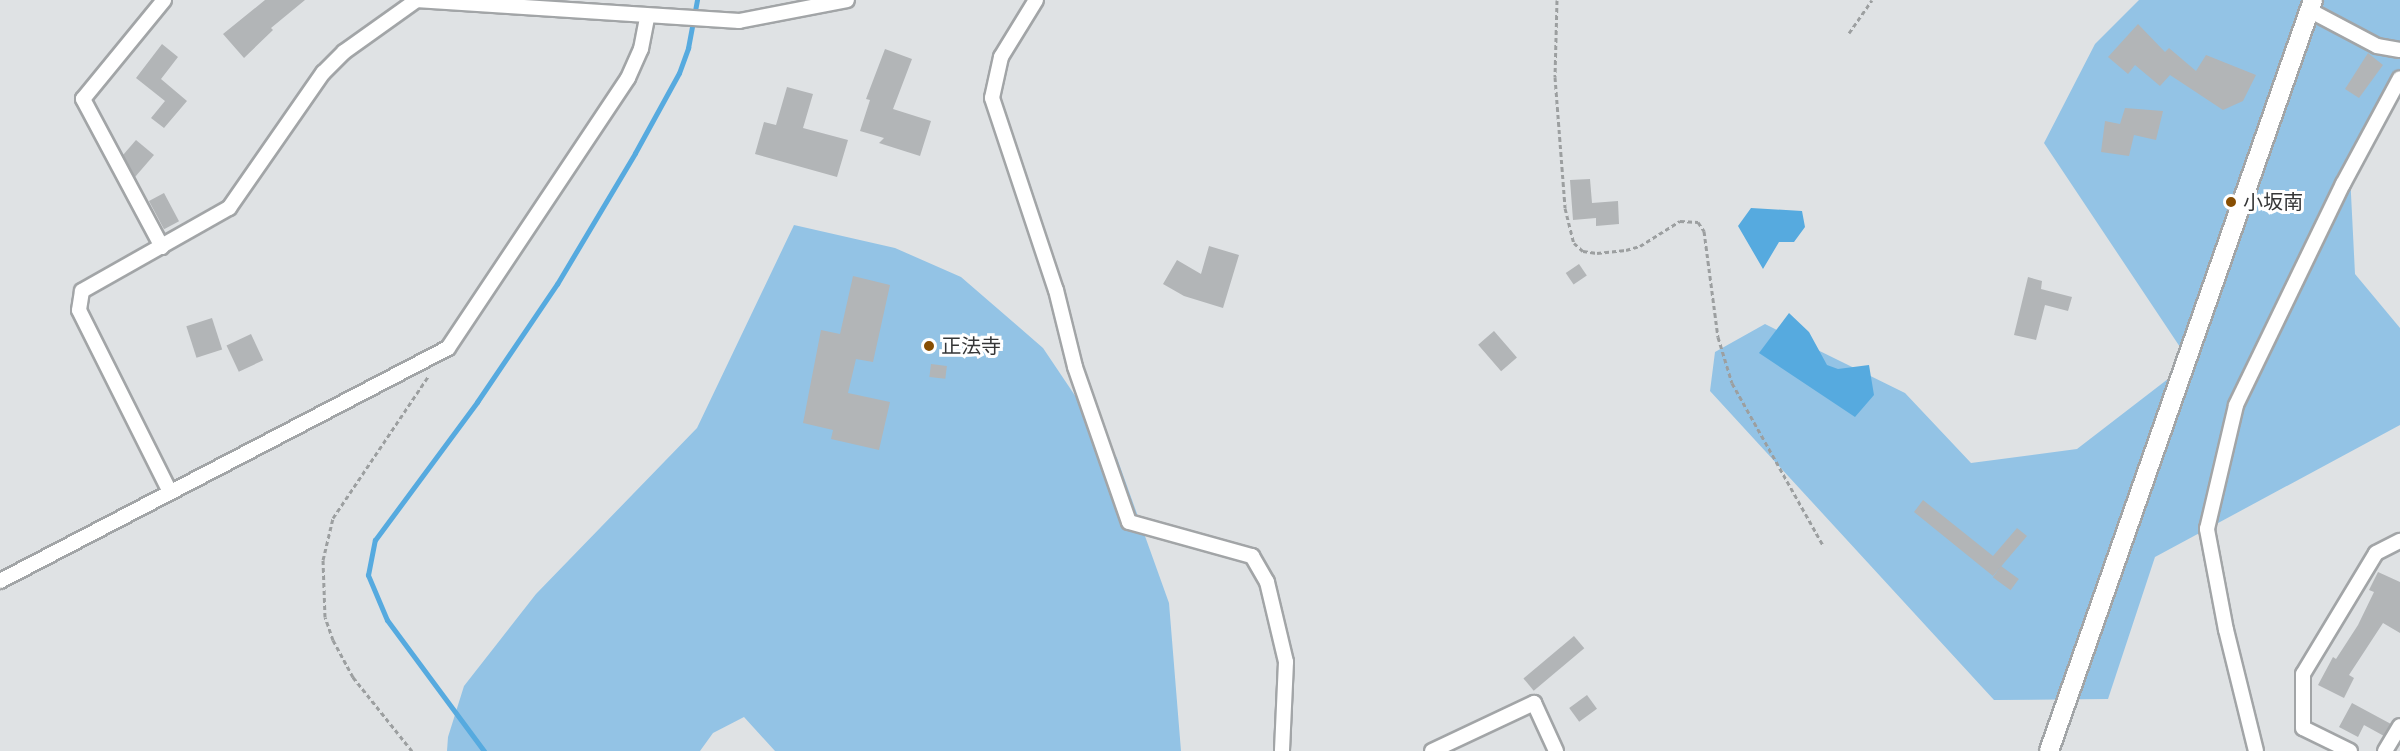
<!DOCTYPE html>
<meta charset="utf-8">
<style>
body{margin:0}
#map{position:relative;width:2400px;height:751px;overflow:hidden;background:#dfe2e4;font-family:Rubik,"Noto Sans JP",sans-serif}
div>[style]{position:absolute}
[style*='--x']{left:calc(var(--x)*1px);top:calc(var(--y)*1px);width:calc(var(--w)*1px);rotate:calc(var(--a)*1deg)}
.green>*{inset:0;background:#93c3e5}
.water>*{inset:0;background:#56aadf}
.stream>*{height:5px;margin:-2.5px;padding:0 2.5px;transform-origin:2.5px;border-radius:2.5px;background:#56aadf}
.building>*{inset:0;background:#b2b5b7;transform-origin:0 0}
.path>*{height:3px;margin-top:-1.5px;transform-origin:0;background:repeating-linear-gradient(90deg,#9c9fa0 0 4.5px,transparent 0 7.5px)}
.roads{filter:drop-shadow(2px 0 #a2a5a7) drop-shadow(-2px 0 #a2a5a7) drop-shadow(0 2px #a2a5a7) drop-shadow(0 -2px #a2a5a7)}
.minor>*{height:14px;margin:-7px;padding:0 7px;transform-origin:7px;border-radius:7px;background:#fff}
.tertiary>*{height:18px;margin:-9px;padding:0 9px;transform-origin:9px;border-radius:9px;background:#fff}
.dots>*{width:16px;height:16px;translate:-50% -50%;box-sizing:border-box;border:3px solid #fff;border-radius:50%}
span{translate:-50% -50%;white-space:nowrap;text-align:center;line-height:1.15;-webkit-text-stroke:6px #fff;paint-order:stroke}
.poi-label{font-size:20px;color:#353637}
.left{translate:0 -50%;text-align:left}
</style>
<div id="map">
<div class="green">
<div style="clip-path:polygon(2139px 0,2400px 0,2400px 98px,2349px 154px,2355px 274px,2400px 328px,2400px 425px,2155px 557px,2108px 699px,1994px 700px,1710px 391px,1715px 352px,1765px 324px,1905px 393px,1971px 463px,2077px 449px,2190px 362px,2044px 143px,2095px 44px)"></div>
<div style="clip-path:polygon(794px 225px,895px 248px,961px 277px,1043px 348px,1117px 458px,1169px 603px,1181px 751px,775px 751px,744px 717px,713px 733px,700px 751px,447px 751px,448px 737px,464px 686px,536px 594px,697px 428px)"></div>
</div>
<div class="water">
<div style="clip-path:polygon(1751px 208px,1802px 211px,1805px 227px,1794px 242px,1779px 242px,1763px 269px,1738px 226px)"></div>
<div style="clip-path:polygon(1789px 313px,1809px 332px,1827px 365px,1838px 369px,1869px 365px,1874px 395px,1855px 417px,1759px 353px)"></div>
</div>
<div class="stream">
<div style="--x:484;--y:751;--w:163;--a:-126.5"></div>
<div style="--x:387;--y:620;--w:49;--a:-112.9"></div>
<div style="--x:368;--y:575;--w:36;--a:-79"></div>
<div style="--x:375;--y:540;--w:172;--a:-53.5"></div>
<div style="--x:477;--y:402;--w:143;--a:-55.9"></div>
<div style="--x:557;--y:284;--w:152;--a:-59.2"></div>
<div style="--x:635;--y:153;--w:91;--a:-61.2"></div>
<div style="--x:679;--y:73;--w:27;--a:-70"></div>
<div style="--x:688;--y:48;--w:49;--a:-79.4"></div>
</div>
<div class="building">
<div style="clip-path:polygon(265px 0,305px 0,271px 28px,273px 30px,244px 58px,223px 34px)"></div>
<div style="clip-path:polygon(2138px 24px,2165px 52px,2169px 48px,2196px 71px,2206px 55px,2256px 75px,2243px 101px,2223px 110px,2170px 75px,2160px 86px,2135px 65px,2128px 74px,2108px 57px)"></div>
<div style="clip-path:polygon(162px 44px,178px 57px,161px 79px,187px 101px,164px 128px,151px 118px,165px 101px,136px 78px)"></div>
<div style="clip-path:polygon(885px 49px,912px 59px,893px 109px,931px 121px,920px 156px,879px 143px,884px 138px,860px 131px,870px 100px,866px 99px)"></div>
<div style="clip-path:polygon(2368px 53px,2383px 65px,2359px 98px,2345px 89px)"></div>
<div style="clip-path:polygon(787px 87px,813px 94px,803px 128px,848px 140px,837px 177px,755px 154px,764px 122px,776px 125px)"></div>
<div style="clip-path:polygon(2125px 108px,2163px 111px,2156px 140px,2134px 135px,2129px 156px,2101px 152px,2105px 121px,2120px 124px)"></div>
<div style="clip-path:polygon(136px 140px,154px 155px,135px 177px,123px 155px)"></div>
<div style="clip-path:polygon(1590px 179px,1592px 203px,1618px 201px,1619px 224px,1596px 226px,1596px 218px,1573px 220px,1570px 180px)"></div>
<div style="left:164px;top:193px;width:32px;height:17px;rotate:62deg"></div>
<div style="clip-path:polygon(1209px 246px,1239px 255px,1223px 308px,1184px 296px,1163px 284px,1177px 260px,1201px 274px)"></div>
<div style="left:1579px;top:264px;width:14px;height:16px;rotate:56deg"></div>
<div style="clip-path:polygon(853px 276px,890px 285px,873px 362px,856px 359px,848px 393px,890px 402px,879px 450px,831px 439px,833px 430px,803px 423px,821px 330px,840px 334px)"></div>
<div style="clip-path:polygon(2028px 277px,2042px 281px,2041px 289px,2072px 297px,2068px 311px,2045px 305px,2036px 340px,2014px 335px)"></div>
<div style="left:212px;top:318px;width:33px;height:27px;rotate:72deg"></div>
<div style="left:1494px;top:331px;width:35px;height:21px;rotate:49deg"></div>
<div style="left:251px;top:334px;width:29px;height:27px;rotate:65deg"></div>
<div style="left:931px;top:364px;width:16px;height:13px;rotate:7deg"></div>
<div style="clip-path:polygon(1923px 500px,1993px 556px,2017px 528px,2027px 536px,1993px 576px,1914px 512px)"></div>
<div style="left:2001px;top:566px;width:22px;height:14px;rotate:36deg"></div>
<div style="clip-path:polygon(2378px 572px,2400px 582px,2400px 633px,2383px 623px,2349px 675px,2354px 678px,2344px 698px,2318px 685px,2333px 657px,2336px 659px,2358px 625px,2374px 592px,2369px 590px)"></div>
<div style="left:1574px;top:636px;width:16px;height:66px;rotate:50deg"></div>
<div style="left:1587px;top:695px;width:17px;height:22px;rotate:54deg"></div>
<div style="clip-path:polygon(2352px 703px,2391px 724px,2384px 736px,2364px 725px,2358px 737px,2339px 727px)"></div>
</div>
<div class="path">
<div style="--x:1557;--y:0;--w:77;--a:91.5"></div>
<div style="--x:1555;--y:77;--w:131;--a:85.6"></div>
<div style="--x:1565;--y:208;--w:36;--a:76"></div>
<div style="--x:1574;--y:243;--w:12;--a:42"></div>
<div style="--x:1583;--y:251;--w:14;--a:8"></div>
<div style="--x:1597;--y:253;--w:29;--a:-6"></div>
<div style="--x:1626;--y:250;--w:15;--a:-16"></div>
<div style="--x:1640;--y:246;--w:47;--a:-32"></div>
<div style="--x:1680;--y:221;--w:18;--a:3"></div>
<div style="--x:1698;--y:222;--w:11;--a:56"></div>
<div style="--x:1704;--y:231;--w:107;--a:82.5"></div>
<div style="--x:1718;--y:337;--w:48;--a:73.1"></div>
<div style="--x:1732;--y:383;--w:186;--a:60.7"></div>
<div style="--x:1849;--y:33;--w:40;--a:-55.1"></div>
<div style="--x:412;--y:751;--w:95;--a:-128.6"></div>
<div style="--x:353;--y:677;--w:42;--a:-118.4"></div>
<div style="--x:333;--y:640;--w:24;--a:-109"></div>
<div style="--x:325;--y:617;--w:57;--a:-92"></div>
<div style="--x:323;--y:560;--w:43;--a:-76.6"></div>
<div style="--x:333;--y:518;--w:172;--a:-56.1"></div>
</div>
<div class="roads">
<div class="minor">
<div style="--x:416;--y:0;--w:324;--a:3.7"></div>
<div style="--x:739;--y:21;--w:110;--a:-11"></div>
<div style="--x:1036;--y:0;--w:67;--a:121.6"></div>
<div style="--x:1001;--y:57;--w:42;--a:102.4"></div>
<div style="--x:992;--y:98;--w:202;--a:71.6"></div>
<div style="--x:1056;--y:290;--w:79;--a:76.1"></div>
<div style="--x:1075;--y:367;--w:164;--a:70.8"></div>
<div style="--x:1129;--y:522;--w:128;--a:15.5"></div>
<div style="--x:1252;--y:556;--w:30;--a:60"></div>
<div style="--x:1267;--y:582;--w:82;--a:76.6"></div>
<div style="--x:1286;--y:662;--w:89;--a:92.6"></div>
<div style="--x:2309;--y:10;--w:77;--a:27.9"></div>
<div style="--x:2377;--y:46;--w:23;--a:10"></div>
<div style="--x:162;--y:247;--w:168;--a:-118.1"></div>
<div style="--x:83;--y:99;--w:128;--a:-50.7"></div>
<div style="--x:170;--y:492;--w:203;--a:-116.6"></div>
<div style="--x:79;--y:310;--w:19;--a:-81"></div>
<div style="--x:82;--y:291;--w:169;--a:-29.5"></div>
<div style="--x:229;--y:208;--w:165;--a:-55.2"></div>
<div style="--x:323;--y:73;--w:30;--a:-45"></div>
<div style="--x:344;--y:52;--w:90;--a:-35.5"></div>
<div style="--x:0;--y:581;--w:505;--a:-27.48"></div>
<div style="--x:448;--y:348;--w:324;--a:-56.3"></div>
<div style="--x:628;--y:78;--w:32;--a:-66"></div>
<div style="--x:641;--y:49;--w:33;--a:-79"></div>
<div style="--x:1432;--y:751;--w:113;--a:-25.2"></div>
<div style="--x:1534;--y:703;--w:53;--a:65.4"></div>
<div style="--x:2256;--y:751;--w:125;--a:-103.9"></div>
<div style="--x:2226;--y:630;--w:103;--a:-100.7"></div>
<div style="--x:2207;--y:529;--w:127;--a:-76.8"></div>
<div style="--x:2236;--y:405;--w:246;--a:-64.2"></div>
<div style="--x:2343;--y:184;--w:120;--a:-61.7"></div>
<div style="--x:2350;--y:751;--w:52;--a:-153.9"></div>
<div style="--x:2303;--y:728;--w:54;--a:-90"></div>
<div style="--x:2303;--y:674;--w:141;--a:-58.9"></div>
<div style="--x:2376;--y:553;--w:27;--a:-27"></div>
<div style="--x:2385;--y:751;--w:29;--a:-59"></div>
</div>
<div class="tertiary">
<div style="--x:2049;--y:751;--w:796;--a:-70.63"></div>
</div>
</div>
<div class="dots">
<div style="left:2231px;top:202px;background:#874e03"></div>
<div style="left:929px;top:346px;background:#874e03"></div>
</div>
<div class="poi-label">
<span class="left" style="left:2243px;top:202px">小坂南</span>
<span class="left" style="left:941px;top:346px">正法寺</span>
</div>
</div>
